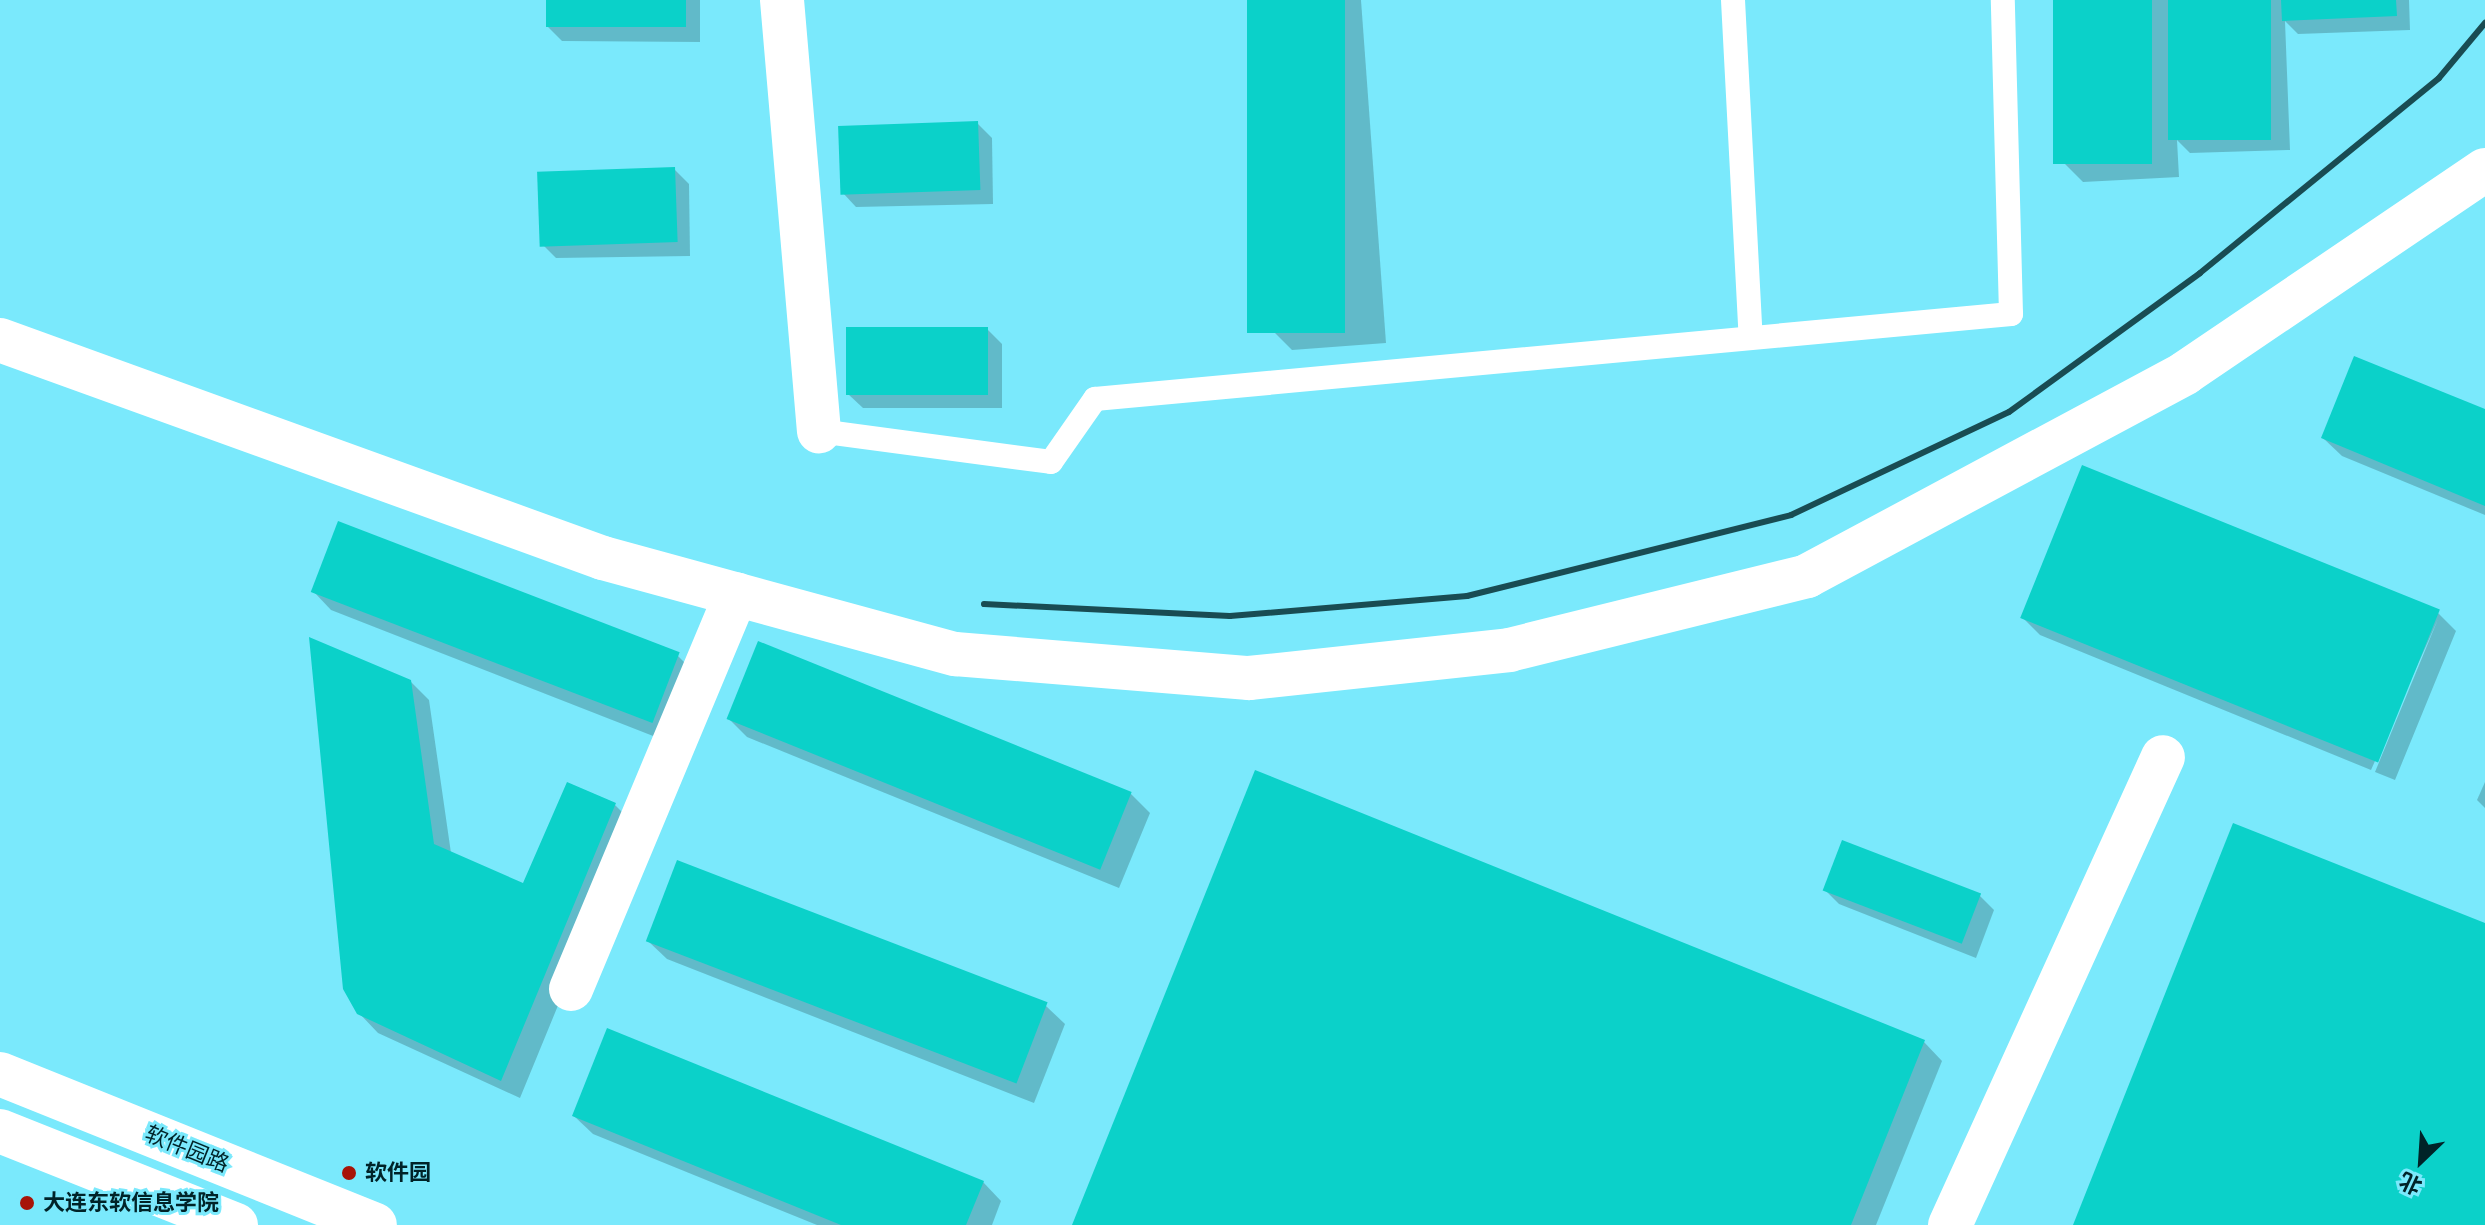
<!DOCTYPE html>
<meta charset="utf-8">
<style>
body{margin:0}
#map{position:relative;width:2485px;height:1225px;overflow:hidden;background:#7ae9fc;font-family:"Fira Sans Condensed","Noto Sans SC",sans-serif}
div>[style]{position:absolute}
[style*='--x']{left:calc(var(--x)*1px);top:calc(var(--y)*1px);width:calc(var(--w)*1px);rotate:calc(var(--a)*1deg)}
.shadow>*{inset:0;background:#0003}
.building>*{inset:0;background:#0bd1c9;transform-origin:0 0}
.lane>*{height:24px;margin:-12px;padding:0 12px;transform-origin:12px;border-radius:12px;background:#fff}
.street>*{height:44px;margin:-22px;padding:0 22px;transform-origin:22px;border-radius:22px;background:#fff}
.secondary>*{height:44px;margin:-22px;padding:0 22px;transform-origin:22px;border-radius:22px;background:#fff}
.rail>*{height:6px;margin:-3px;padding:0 3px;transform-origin:3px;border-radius:3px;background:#194c53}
.dots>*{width:22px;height:22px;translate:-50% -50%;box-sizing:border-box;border:4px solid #7ae9fc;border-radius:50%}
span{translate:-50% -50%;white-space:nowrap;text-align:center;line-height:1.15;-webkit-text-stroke:6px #7ae9fc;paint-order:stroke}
.street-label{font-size:22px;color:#002328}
.poi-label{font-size:22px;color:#002328;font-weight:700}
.left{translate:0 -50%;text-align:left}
.north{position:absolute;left:2381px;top:1121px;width:80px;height:80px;-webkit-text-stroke:6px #7ae9fc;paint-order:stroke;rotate:205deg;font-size:22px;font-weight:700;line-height:32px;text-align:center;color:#002328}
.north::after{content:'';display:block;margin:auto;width:28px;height:36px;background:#002328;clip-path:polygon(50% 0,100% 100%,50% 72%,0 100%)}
</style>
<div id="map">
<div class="shadow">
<div style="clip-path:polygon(548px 0,700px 0,700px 42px,562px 41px,548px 27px)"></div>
<div style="clip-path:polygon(1249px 0,1361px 0,1386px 343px,1292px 350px,1273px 331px)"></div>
<div style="clip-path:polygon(2055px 0,2409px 0,2410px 30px,2298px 34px,2285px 21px,2290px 150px,2190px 153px,2177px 140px,2179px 177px,2083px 182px,2064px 163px)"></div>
<div style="clip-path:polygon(977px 123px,992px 138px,993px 204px,856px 207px,842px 192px)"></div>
<div style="clip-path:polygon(675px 170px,689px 184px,690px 256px,556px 258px,541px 243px)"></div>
<div style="clip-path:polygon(987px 329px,1002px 344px,1002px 408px,863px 408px,848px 394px)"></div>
<div style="clip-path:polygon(2485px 411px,2485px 515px,2342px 456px,2323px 438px)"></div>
<div style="clip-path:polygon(313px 591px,678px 656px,697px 675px,671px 743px,331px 610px)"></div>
<div style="clip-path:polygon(2438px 613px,2456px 631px,2395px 780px,2375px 772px,2438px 619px,2371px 770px,2040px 635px,2022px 617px)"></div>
<div style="clip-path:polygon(410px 681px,429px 700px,451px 853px,524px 886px,615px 805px,633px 823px,520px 1098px,378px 1033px,359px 1013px)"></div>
<div style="clip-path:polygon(729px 719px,1131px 794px,1150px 813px,1119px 888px,747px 737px)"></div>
<div style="clip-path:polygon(2485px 782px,2485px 808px,2477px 800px)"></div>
<div style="clip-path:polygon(1825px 890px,1980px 896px,1994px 910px,1976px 958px,1839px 904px)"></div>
<div style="clip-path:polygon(648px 941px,1046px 1006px,1065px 1024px,1034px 1103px,667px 959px)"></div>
<div style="clip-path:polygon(1924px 1042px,1942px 1061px,1876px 1225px,1074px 1225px)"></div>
<div style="clip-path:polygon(574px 1116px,983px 1182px,1001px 1201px,992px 1225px,817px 1225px,593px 1134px)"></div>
</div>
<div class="building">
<div style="left:546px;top:0;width:140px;height:27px"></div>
<div style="left:1247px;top:0;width:98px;height:333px"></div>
<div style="left:2053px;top:0;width:99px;height:164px"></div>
<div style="left:2168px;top:0;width:103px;height:140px"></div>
<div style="clip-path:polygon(2281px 0,2396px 0,2397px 16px,2282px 21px)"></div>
<div style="left:978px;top:121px;width:69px;height:140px;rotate:88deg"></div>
<div style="left:675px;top:167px;width:75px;height:138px;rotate:88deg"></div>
<div style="left:846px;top:327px;width:142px;height:68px"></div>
<div style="clip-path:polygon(2354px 356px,2485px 409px,2485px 506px,2321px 438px)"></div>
<div style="left:2082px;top:465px;width:386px;height:165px;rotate:22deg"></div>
<div style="left:338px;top:521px;width:366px;height:76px;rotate:21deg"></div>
<div style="clip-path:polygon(309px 637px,411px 680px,434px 844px,523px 883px,567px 782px,616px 803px,501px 1081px,357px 1014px,343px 989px)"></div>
<div style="left:758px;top:641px;width:403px;height:84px;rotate:22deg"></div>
<div style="clip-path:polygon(1255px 770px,1925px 1040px,1851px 1225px,1072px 1225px)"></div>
<div style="clip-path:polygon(2233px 823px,2485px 923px,2485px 1225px,2073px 1225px)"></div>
<div style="left:1842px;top:840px;width:149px;height:54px;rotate:21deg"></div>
<div style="left:677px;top:860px;width:397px;height:87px;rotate:21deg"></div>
<div style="clip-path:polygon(607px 1028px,984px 1181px,966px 1225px,841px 1225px,572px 1116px)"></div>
</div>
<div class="lane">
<div style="--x:1733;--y:0;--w:338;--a:87"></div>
<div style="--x:819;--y:431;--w:234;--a:7.6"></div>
<div style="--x:1051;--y:462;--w:77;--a:-55.1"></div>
<div style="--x:1095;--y:399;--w:920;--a:-5.3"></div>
<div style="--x:2011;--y:314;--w:314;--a:-91.5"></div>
</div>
<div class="street">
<div style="--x:782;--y:0;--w:433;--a:85.1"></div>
<div style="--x:0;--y:340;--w:641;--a:19.88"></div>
<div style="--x:603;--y:558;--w:365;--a:15.3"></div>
<div style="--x:955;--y:654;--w:295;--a:4.7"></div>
<div style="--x:1249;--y:678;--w:262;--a:-6.1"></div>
<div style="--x:1509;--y:650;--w:307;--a:-13.9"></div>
<div style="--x:1807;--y:576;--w:429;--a:-28.2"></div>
<div style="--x:2185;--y:373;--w:362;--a:-34.1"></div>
<div style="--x:571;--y:989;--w:428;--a:-67.3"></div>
<div style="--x:1950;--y:1225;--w:514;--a:-65.53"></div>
</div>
<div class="secondary">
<div style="--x:0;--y:1074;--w:404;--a:21.9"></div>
<div style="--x:0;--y:1131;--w:254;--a:21.7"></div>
</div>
<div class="rail">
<div style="--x:984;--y:604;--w:246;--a:2.8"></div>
<div style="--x:1230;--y:616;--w:238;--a:-4.8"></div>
<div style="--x:1467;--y:596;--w:334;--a:-14"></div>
<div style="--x:1791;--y:515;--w:241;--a:-25.3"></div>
<div style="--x:2009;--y:412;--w:236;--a:-36"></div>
<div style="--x:2200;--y:273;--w:308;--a:-39.2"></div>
<div style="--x:2439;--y:78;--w:72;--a:-50.1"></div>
</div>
<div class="dots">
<div style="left:349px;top:1173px;background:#a71408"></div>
<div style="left:27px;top:1203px;background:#a71408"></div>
</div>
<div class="street-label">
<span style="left:187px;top:1149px;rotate:22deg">软件园路</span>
</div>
<div class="poi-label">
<span class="left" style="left:365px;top:1173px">软件园</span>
<span class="left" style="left:43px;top:1203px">大连东软信息学院</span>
</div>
<div class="north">北</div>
</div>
